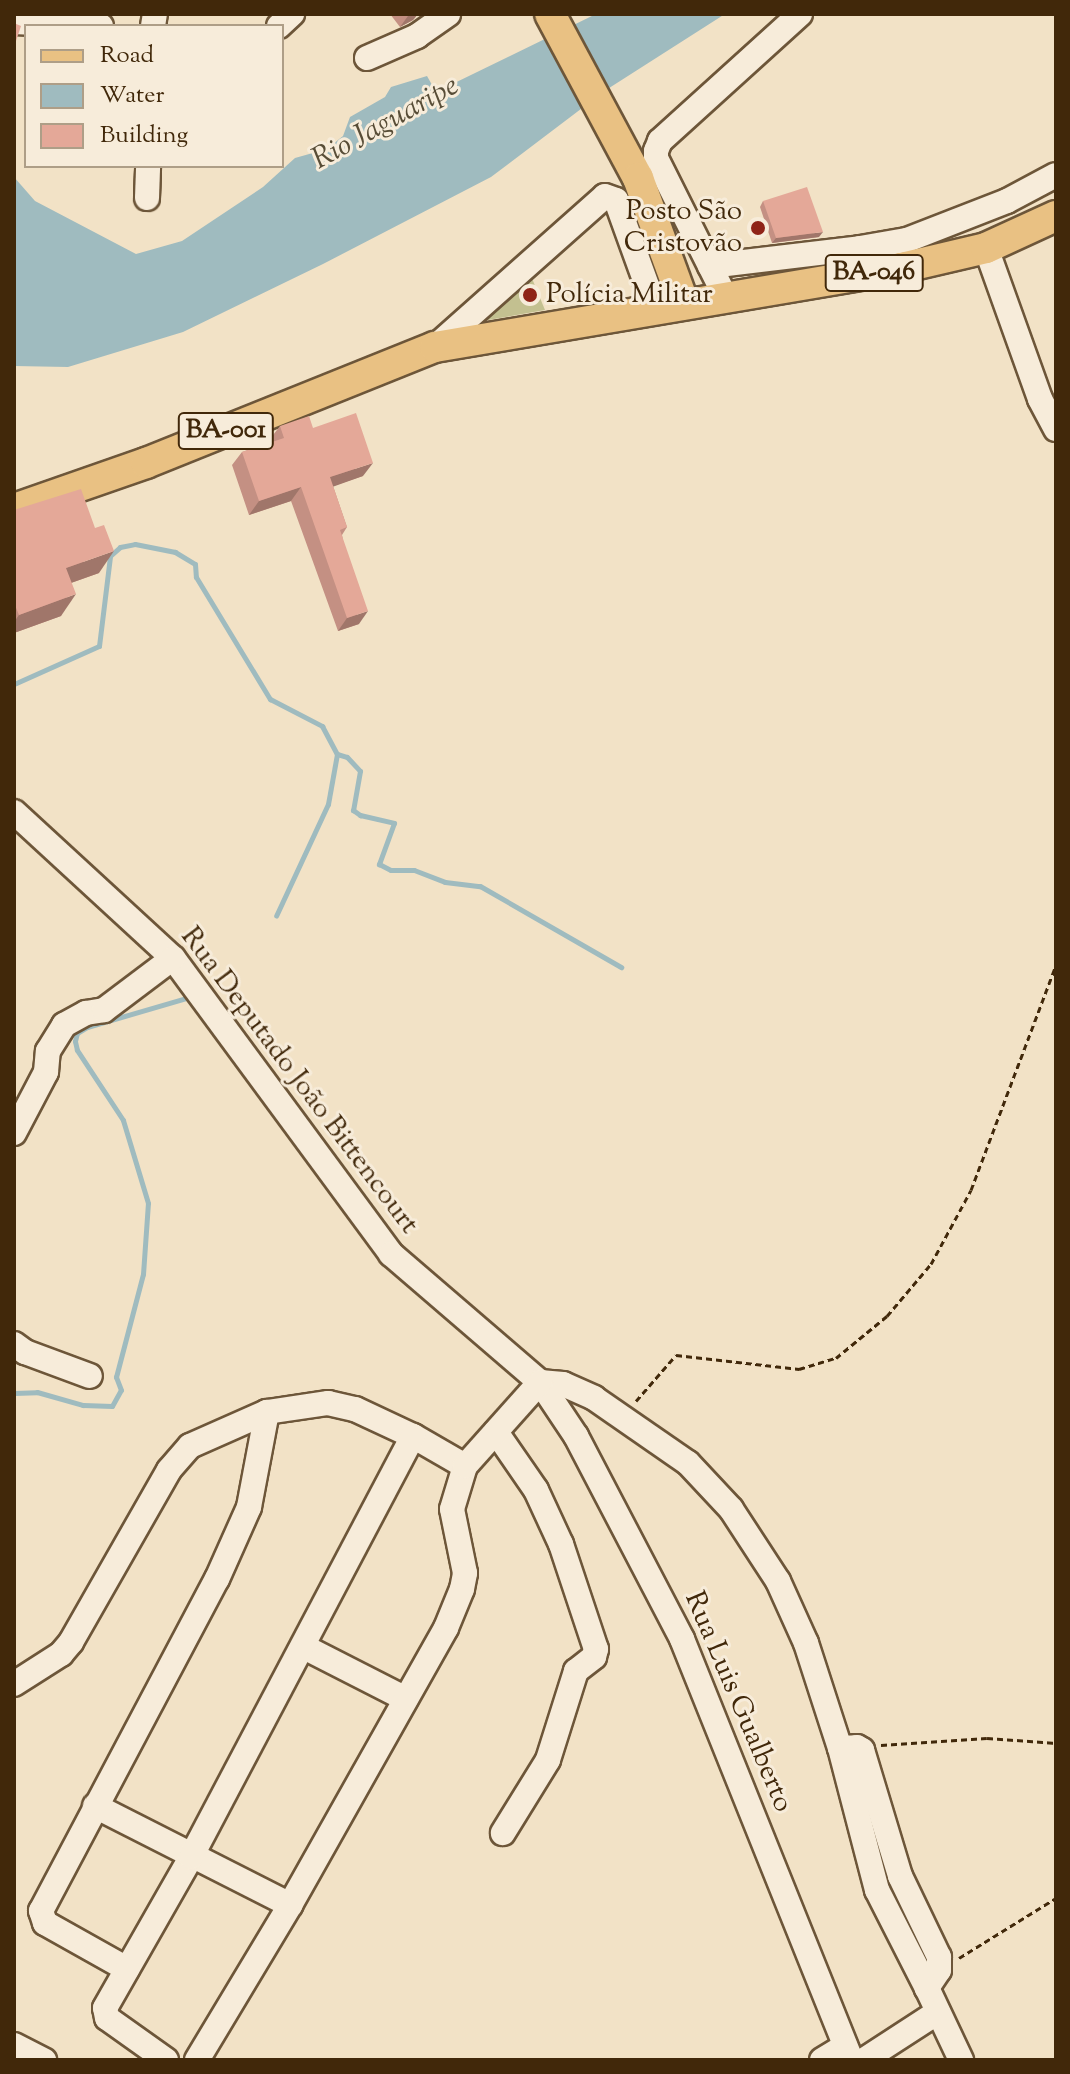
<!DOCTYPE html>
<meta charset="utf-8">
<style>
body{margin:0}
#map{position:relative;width:1070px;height:2074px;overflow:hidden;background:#f2e2c6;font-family:"Sorts Mill Goudy",serif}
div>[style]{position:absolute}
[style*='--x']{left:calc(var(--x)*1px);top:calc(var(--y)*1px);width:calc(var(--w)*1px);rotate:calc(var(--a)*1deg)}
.green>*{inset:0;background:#c3c090}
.water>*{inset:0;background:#9fbbbf}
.stream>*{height:5px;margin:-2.5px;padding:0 2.5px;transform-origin:2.5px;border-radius:2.5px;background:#9fbbbf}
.path>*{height:3px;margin-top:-1.5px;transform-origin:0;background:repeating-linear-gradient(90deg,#41280a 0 6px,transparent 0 10px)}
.roads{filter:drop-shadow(2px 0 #6d5639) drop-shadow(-2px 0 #6d5639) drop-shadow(0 2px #6d5639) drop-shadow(0 -2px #6d5639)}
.minor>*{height:24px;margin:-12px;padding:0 12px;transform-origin:12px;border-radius:12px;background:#f7ecda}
.major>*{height:30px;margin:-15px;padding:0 15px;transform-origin:15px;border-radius:15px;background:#e9c183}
.wall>*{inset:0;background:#c49083}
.shaded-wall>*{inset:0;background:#a0766a}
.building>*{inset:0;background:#e4a898}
.dots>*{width:22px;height:22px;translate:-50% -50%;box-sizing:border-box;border:4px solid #f7ecda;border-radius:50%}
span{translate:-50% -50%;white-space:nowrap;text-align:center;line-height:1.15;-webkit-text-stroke:6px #f7ecda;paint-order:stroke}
.shield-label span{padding:2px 6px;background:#f7ecda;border:2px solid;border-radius:6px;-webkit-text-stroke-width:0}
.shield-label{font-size:26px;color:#41280a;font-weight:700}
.poi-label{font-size:28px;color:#41280a}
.right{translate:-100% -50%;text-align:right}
.left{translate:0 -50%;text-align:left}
.street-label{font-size:28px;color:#41280a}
.water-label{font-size:30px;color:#584d37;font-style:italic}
.frame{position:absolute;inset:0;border:16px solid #41280a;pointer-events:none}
.legend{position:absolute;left:24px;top:24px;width:260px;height:144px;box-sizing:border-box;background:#f7ecda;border:2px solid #ae9e87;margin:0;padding:10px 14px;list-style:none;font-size:24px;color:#41280a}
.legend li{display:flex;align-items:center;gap:16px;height:40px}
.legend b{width:40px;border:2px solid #ae9e87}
</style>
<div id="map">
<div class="green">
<div style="clip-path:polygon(531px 276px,545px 310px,488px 320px,487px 317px)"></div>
</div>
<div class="water">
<div style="clip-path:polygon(596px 14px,725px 14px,606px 90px,491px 177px,323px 264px,183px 332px,68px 367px,14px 366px,14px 177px,35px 201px,136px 254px,182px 241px,263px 187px,295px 158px,327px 149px,343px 136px,350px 117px,385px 97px,391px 87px,427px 76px,436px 92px)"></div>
</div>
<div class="stream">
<div style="--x:14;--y:684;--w:93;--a:-24.1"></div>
<div style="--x:99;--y:646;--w:91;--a:-83"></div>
<div style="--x:110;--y:556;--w:13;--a:-42"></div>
<div style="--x:120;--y:547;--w:15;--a:-11"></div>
<div style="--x:135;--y:544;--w:41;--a:11.3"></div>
<div style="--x:175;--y:552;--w:23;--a:31"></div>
<div style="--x:195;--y:564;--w:13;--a:86"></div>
<div style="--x:196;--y:577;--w:143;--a:58.8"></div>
<div style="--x:270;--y:699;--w:59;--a:27.4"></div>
<div style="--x:322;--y:726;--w:32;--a:62"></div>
<div style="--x:337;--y:754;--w:51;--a:100.2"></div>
<div style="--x:328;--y:804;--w:123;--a:114.9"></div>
<div style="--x:337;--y:754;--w:10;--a:17"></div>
<div style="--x:347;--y:757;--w:19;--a:47"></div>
<div style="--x:360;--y:771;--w:40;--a:100"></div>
<div style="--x:353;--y:810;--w:9;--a:36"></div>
<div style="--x:360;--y:815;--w:35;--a:13"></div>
<div style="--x:394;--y:823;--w:44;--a:110.1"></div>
<div style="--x:379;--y:864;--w:13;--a:27"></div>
<div style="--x:391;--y:870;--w:23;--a:0"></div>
<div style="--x:414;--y:870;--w:33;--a:21"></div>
<div style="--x:445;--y:882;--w:35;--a:7"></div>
<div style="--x:480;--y:886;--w:163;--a:29.9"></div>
<div style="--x:14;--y:1393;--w:23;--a:-2"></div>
<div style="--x:37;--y:1392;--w:48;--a:15.8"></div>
<div style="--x:83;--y:1405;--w:29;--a:2"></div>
<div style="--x:112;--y:1406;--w:18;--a:-61"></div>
<div style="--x:121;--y:1390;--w:14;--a:-111"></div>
<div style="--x:116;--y:1377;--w:106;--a:-75.3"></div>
<div style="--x:143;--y:1274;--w:71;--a:-86"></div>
<div style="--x:148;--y:1203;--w:87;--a:-106.8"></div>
<div style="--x:123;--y:1120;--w:84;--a:-123.3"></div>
<div style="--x:77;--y:1050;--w:9;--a:-103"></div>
<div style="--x:75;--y:1041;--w:8;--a:-76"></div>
<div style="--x:77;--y:1033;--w:12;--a:-31"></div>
<div style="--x:87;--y:1027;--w:103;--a:-16.3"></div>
</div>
<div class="path">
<div style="--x:636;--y:1401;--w:61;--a:-49"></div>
<div style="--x:676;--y:1355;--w:124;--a:6.5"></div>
<div style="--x:799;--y:1369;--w:39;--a:-17"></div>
<div style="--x:836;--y:1358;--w:66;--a:-39.5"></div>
<div style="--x:887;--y:1316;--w:68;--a:-49.8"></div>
<div style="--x:931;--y:1264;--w:84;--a:-61.6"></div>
<div style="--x:971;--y:1190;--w:241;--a:-69.3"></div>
<div style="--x:881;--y:1745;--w:106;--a:-3.8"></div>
<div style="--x:987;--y:1738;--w:69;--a:4.1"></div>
<div style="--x:959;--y:1958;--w:114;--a:-31.7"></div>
</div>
<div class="roads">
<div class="minor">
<div style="--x:14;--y:22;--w:87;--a:2.6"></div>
<div style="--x:153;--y:26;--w:12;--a:-81"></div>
<div style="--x:279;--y:26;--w:18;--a:-43"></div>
<div style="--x:367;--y:58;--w:55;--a:-23.7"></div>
<div style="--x:417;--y:36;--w:38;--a:-35"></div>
<div style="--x:147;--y:198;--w:32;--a:-88"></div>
<div style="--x:986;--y:248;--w:160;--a:70.3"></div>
<div style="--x:1040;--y:399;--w:34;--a:62"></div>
<div style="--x:710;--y:266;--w:151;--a:-6.8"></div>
<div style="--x:857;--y:276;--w:28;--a:-84"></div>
<div style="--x:860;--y:248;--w:48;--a:-9.7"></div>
<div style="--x:907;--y:240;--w:107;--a:-21.3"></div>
<div style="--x:1007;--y:201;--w:55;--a:-28"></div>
<div style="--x:725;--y:296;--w:154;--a:-116.6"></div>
<div style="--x:656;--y:158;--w:7;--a:-90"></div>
<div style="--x:656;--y:151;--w:11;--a:-68"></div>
<div style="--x:660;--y:141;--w:189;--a:-42.2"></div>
<div style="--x:435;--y:347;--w:227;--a:-41.6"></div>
<div style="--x:605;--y:196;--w:12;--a:20"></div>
<div style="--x:616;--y:200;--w:115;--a:70.1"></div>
<div style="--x:14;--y:812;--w:216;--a:42.6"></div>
<div style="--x:173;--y:958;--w:368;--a:53.6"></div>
<div style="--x:391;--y:1254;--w:196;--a:40.7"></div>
<div style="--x:540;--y:1382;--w:65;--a:56.3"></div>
<div style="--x:576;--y:1436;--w:229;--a:62.4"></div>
<div style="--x:682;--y:1639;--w:454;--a:68.1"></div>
<div style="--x:14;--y:1133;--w:69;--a:-62.3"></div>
<div style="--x:46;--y:1072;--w:21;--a:-85"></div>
<div style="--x:48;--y:1051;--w:31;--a:-58"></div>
<div style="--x:64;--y:1025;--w:25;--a:-29"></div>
<div style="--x:86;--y:1013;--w:18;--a:-9"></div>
<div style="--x:104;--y:1010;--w:86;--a:-37"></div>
<div style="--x:14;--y:1344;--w:14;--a:36"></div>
<div style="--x:25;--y:1352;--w:69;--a:20.3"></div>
<div style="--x:540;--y:1382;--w:23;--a:5"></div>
<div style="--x:563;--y:1384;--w:34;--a:24"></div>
<div style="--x:594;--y:1398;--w:114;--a:34.7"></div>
<div style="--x:688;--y:1463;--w:63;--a:46.9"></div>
<div style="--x:731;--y:1509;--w:86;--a:56.9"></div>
<div style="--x:778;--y:1581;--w:68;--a:65.7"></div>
<div style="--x:806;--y:1643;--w:110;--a:72.1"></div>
<div style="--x:840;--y:1748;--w:17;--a:-3"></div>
<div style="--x:857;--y:1747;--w:6;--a:31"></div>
<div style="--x:862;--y:1750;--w:132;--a:73.2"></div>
<div style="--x:900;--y:1876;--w:90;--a:64.3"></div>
<div style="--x:939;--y:1957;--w:13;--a:90"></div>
<div style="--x:939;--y:1970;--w:22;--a:124"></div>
<div style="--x:927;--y:1988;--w:80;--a:64.7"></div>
<div style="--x:496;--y:1432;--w:70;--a:55.4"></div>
<div style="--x:536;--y:1490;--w:60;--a:65.2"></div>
<div style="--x:561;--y:1544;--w:111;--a:71.6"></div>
<div style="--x:596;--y:1649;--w:8;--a:104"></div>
<div style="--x:594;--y:1657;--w:23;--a:142"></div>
<div style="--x:576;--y:1671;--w:93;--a:107.5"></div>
<div style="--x:548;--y:1760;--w:86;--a:121.7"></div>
<div style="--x:304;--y:1647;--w:114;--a:27"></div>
<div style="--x:14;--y:1684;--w:56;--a:-32.6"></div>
<div style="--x:61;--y:1654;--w:16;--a:-50"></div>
<div style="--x:71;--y:1642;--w:198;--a:-60.3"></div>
<div style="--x:169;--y:1470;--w:32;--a:-49"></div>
<div style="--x:190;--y:1446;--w:84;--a:-23.8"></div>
<div style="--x:267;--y:1412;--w:62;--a:-8.4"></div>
<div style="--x:328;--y:1403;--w:28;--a:13"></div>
<div style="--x:355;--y:1409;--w:64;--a:25"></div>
<div style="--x:413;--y:1436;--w:60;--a:30"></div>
<div style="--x:840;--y:1748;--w:147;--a:75.4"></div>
<div style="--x:877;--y:1890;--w:110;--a:63"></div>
<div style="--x:95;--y:1806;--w:219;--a:26.9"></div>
<div style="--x:290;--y:1905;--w:318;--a:-60.6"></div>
<div style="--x:446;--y:1628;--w:42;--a:-67.7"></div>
<div style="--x:462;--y:1589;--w:16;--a:-79"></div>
<div style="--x:465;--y:1573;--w:65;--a:-101.5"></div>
<div style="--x:452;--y:1509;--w:45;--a:-73.2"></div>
<div style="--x:465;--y:1466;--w:113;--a:-48.2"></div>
<div style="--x:127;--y:1969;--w:94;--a:-150.7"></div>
<div style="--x:45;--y:1923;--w:13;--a:-108"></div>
<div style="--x:41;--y:1911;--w:376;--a:-62.1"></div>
<div style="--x:217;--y:1579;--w:79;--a:-66"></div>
<div style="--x:249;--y:1507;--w:97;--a:-79.3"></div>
<div style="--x:14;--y:2045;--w:34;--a:27"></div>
<div style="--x:166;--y:2060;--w:72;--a:-144.6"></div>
<div style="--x:107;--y:2018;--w:10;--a:-101"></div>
<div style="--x:105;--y:2008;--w:174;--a:-60.3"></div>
<div style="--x:191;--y:1857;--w:476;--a:-62.2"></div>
<div style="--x:197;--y:2060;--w:181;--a:-59"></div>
<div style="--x:822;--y:2060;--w:27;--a:-31"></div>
<div style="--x:864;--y:2060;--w:88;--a:-33"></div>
</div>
<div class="major">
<div style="--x:550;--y:14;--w:186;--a:61.8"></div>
<div style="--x:638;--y:178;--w:134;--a:69.9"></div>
<div style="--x:14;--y:509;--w:140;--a:-19.2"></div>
<div style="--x:146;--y:463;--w:311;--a:-21.9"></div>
<div style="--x:435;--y:347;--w:473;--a:-9.6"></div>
<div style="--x:901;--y:268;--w:87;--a:-13.2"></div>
<div style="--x:986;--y:248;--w:77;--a:-24.6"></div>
</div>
</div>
<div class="wall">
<div style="clip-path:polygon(390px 14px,418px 14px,413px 20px,400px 27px)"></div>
<div style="clip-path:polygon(763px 201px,819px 237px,772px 243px,760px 207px)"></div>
<div style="clip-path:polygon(280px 426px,313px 428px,363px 476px,333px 486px,347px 527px,342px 535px,359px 624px,338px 631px,291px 501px,249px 515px,232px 465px,242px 452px,271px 442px,270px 439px)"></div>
<div style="clip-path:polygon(14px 510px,99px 573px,71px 583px,61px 616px,14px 633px)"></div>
</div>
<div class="shaded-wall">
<div style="clip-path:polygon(412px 14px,418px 14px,413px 20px,400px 27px,408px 16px)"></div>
<div style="clip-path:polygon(823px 232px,819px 237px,772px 243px,776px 238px)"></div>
<div style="clip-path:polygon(373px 463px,363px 476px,321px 491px,330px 477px)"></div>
<div style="clip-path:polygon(301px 487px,291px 501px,249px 515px,259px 501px)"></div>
<div style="clip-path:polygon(114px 551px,99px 573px,51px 590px,66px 568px)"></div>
<div style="clip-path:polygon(76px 594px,61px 616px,14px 633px,14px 622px,19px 615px)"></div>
<div style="clip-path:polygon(368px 611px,359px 624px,338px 631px,347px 618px)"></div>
</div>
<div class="building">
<div style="clip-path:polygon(14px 23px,21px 26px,15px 44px,14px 43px)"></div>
<div style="clip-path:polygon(807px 187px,823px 232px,776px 238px,763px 201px)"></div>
<div style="clip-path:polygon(356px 413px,373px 463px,330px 477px,347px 527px,340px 530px,368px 611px,347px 618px,301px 487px,259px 501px,242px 452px,284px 438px,280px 426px,309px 416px,313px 428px)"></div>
<div style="clip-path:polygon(81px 489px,95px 528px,104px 525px,114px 551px,66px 568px,76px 594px,19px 615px,14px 603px,14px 510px)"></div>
</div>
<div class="dots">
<div style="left:758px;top:228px;background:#8f2418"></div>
<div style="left:530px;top:295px;background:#8f2418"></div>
</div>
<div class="shield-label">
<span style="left:874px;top:273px">BA-046</span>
<span style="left:226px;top:431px">BA-001</span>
</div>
<div class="poi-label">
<span class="right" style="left:742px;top:228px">Posto São<br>Cristovão</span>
<span class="left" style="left:546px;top:295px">Polícia Militar</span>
</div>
<div class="street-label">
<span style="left:299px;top:1081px;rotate:53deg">Rua Deputado João Bittencourt</span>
<span style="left:738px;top:1702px;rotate:67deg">Rua Luis Gualberto</span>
</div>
<div class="water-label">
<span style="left:386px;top:124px;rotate:-29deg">Rio Jaguaripe</span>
</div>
<div class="frame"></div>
<ul class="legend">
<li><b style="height:10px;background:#e9c183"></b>Road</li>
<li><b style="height:22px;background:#9fbbbf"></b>Water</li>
<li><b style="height:22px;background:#e4a898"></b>Building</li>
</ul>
</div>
